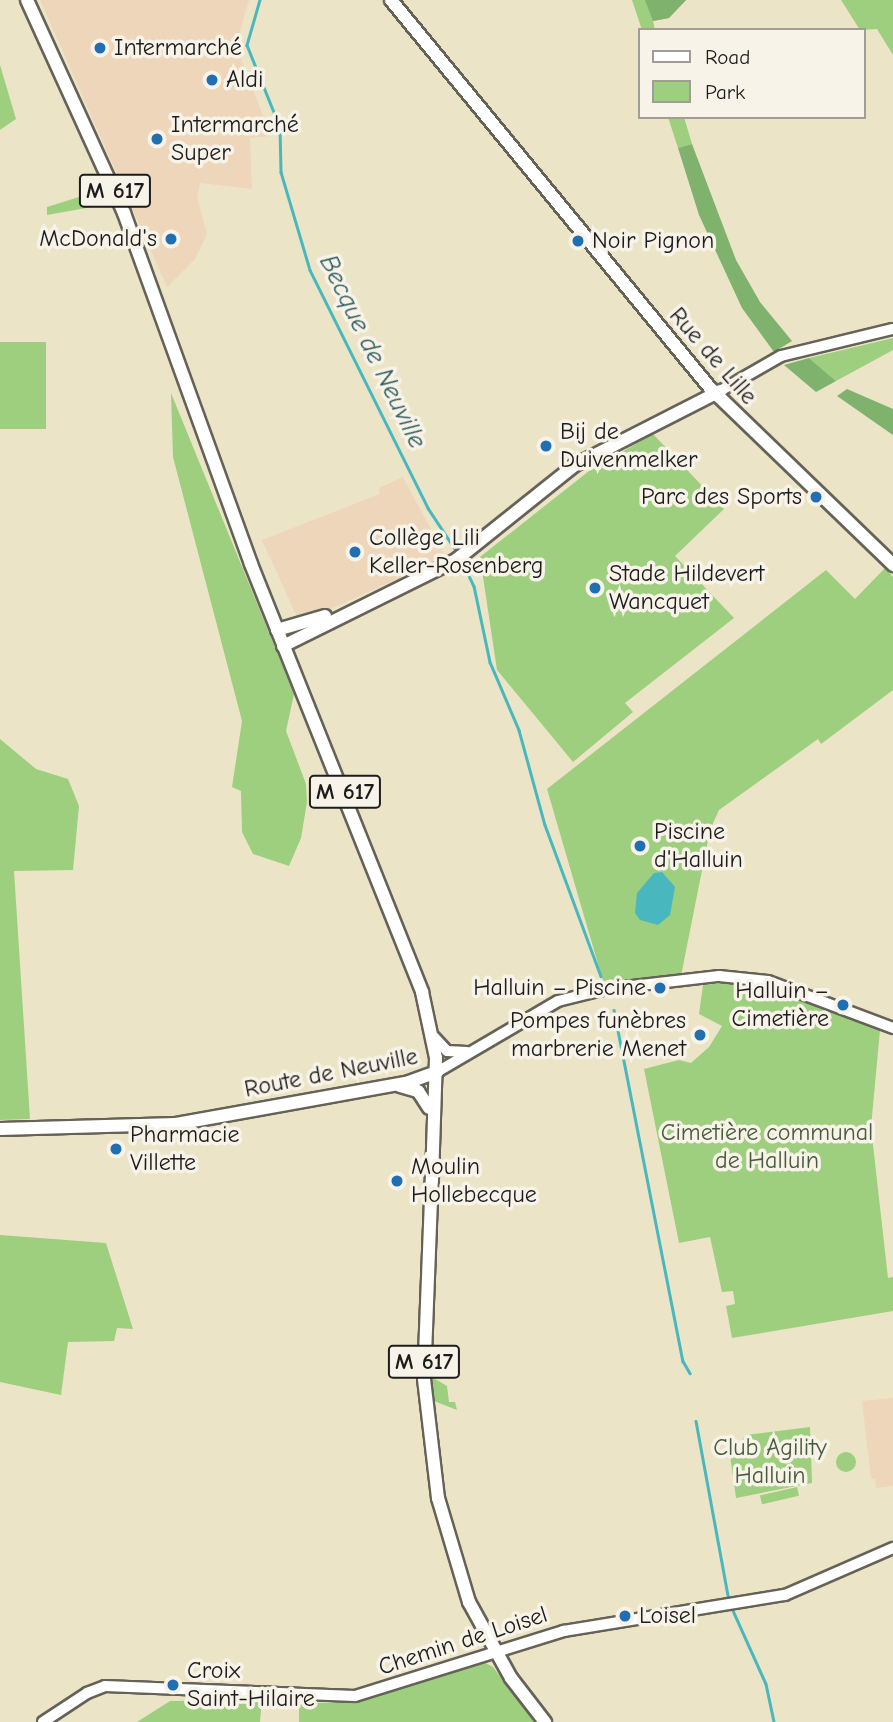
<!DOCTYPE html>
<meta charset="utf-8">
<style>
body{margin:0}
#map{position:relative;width:893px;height:1722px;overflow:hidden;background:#ece4c6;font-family:"Comic Neue",sans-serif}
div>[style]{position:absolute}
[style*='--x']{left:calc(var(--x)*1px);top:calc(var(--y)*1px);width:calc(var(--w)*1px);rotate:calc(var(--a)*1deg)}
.built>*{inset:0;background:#eed6bb}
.green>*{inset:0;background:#9dcf7e;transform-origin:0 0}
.round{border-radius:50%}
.forest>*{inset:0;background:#7eb26d}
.water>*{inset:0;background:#49b8be}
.stream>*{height:2.5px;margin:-1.25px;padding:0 1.25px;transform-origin:1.25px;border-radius:1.25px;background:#49b8be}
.roads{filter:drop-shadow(2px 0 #656258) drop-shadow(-2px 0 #656258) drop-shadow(0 2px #656258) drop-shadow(0 -2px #656258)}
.tertiary>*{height:10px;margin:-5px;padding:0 5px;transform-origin:5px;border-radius:5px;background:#fff}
.secondary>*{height:12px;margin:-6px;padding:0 6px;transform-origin:6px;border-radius:6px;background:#fff}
.primary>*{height:12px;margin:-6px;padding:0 6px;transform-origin:6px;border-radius:6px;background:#fff}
.dots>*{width:19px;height:19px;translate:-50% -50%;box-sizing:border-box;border:4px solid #f7f3e8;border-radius:50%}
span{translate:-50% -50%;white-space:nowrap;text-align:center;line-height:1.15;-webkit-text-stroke:7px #f7f3e8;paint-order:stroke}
.shield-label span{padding:2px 5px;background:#f7f3e8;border:2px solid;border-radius:5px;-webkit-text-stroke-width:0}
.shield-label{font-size:23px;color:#1c1c1c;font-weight:700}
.poi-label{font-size:24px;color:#1c1c1c}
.left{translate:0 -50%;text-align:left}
.right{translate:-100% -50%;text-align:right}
.street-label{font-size:24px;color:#1c1c1c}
.park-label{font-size:24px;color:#495b3e}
.water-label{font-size:26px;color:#2e5a5d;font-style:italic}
.legend{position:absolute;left:638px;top:28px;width:228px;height:91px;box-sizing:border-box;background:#f7f3e8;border:2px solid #9f9d96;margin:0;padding:9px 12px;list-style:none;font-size:21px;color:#1c1c1c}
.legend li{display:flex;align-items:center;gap:14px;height:35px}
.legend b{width:35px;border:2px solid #9f9d96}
</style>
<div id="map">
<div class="built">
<div style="clip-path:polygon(40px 0,249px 0,236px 46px,271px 136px,250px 138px,252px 189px,200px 183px,197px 197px,207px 234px,195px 259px,167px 287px)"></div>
<div style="clip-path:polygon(403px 477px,446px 557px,319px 614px,297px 617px,262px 540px,380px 494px,379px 488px)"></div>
<div style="clip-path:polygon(893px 1398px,893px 1486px,876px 1488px,875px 1479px,871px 1479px,862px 1401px)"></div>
</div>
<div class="green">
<div style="clip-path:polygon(632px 0,686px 0,669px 18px,653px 21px,655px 30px,642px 30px)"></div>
<div style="clip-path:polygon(841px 0,893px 0,893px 55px,877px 29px,860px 30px)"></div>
<div style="clip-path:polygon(0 65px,16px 119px,0 130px)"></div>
<div style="clip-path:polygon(668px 117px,684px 117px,692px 144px,678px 148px)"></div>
<div style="clip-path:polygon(98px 191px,103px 205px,47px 215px,47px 207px)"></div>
<div style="clip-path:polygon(893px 338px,893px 350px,836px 381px,809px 358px)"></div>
<div style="left:46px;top:342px;width:87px;height:46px;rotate:90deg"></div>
<div style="clip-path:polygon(171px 393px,294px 694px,286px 731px,306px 784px,307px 802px,301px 838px,289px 866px,253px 854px,242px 832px,241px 791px,232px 787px,242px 721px,173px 457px)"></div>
<div style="clip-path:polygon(653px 434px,724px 509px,675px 556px,734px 618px,625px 703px,633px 712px,573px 762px,497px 670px,480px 557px,589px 471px)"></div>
<div style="clip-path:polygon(885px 568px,893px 577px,893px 690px,821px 744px,818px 739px,719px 810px,710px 830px,681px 976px,603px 981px,547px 789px,826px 570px,855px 599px)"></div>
<div style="clip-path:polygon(0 739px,36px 769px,68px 779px,79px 806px,73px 870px,14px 871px,30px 1119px,0 1120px)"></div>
<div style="clip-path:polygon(725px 983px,758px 985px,880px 1030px,871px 1127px,888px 1278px,893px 1277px,893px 1311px,732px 1338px,726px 1306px,735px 1304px,733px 1291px,722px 1292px,710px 1237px,679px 1243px,644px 1069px,679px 1060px,691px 1063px,709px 1047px,722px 1026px,699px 1014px,703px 985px)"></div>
<div style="clip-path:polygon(0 1235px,106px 1243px,133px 1329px,117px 1328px,114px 1341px,68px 1342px,61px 1395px,0 1382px)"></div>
<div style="clip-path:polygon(432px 1377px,447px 1386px,449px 1402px,455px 1402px,457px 1410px,434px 1401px)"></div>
<div style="clip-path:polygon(810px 1427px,812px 1483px,736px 1498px,730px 1455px,746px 1435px)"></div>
<div class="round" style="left:836px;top:1452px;width:20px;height:20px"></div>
<div style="left:797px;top:1487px;width:9px;height:38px;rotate:77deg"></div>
<div style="clip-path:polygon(482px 1661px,493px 1667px,534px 1722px,299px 1722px,299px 1704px,355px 1701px)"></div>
<div style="clip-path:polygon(262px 1700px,260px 1722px,137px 1722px,170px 1701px)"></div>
</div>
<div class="forest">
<div style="clip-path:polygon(645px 0,686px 0,669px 18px,653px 21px)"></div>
<div style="clip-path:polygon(692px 144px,736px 260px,760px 302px,792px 341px,774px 352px,742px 308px,699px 215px,678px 148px)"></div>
<div style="clip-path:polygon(809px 358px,836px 381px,816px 392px,784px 365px)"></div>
<div style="clip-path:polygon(847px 389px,893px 409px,893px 435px,837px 396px)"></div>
</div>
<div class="water">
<div style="clip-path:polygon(662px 872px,675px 887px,670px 915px,658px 925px,640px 920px,635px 913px,637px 893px,654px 873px)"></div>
</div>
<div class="stream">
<div style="--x:260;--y:0;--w:47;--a:106.1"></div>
<div style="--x:247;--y:45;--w:88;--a:68.1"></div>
<div style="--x:280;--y:127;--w:45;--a:88.7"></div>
<div style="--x:281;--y:172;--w:102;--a:73.5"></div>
<div style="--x:310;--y:270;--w:266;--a:63.6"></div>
<div style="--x:428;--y:508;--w:49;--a:56.6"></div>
<div style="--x:464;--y:565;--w:23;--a:65"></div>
<div style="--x:474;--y:586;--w:78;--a:78.1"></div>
<div style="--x:490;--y:662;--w:74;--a:66.9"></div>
<div style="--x:519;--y:730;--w:98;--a:74.7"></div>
<div style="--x:545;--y:825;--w:161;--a:69.7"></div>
<div style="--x:614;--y:1010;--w:358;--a:78.9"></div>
<div style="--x:683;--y:1361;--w:14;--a:60"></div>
<div style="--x:696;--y:1421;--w:182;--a:79.6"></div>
<div style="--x:731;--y:1606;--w:85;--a:65.8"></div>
<div style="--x:766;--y:1684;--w:39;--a:78"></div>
</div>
<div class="roads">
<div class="tertiary">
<div style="--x:720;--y:391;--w:70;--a:-29.8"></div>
<div style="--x:781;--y:356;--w:115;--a:-13.6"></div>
<div style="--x:434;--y:1037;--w:19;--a:47"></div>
<div style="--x:447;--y:1051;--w:20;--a:3"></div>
<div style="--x:437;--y:1072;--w:140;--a:-30.4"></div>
<div style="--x:558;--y:1001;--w:49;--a:-14"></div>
<div style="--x:606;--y:989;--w:114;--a:-6.6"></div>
<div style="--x:719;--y:976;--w:49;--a:5.8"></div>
<div style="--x:768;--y:981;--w:134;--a:20.6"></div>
<div style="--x:43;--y:1722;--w:53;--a:-33.4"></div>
<div style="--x:87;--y:1693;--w:19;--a:-21"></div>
<div style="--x:105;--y:1686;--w:250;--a:2.3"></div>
<div style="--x:355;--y:1696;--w:219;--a:-17.3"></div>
<div style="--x:564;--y:1631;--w:224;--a:-9.3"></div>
<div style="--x:785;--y:1595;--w:118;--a:-23.5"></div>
</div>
<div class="secondary">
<div style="--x:391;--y:0;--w:502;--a:50.57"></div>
<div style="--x:710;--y:388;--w:255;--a:44"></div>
<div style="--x:277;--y:630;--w:50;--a:-16.3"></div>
<div style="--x:283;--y:646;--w:193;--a:-26.4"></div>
<div style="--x:456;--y:560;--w:152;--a:-38.6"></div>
<div style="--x:575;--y:465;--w:163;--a:-27"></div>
<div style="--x:400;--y:1086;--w:19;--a:16"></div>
<div style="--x:418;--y:1091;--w:20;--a:57"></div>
<div style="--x:0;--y:1129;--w:176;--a:-1.6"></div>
<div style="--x:176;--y:1124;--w:237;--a:-10.2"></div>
<div style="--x:409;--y:1082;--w:30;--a:-20"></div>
</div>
<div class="primary">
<div style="--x:27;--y:0;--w:234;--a:65.5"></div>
<div style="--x:124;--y:213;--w:373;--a:70.1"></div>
<div style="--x:251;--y:564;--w:461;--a:68.2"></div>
<div style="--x:422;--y:992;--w:67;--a:78"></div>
<div style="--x:436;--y:1058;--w:123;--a:91.9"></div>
<div style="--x:432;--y:1173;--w:206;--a:92.2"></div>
<div style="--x:424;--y:1379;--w:120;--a:83.3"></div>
<div style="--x:438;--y:1498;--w:109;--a:73.4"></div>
<div style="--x:469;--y:1602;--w:87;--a:61.1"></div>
<div style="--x:511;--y:1678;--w:56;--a:52.3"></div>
</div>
</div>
<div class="dots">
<div style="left:100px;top:48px;background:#1f6fb2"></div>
<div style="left:212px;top:80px;background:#1f6fb2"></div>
<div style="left:157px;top:139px;background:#1f6fb2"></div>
<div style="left:171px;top:239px;background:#1f6fb2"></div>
<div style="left:578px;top:241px;background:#1f6fb2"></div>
<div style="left:546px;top:446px;background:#1f6fb2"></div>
<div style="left:816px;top:497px;background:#1f6fb2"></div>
<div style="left:355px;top:552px;background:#1f6fb2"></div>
<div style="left:595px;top:588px;background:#1f6fb2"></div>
<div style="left:640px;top:846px;background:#1f6fb2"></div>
<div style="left:660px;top:988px;background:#1f6fb2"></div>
<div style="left:843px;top:1005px;background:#1f6fb2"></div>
<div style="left:700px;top:1035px;background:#1f6fb2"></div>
<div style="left:116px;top:1149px;background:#1f6fb2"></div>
<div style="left:397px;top:1181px;background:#1f6fb2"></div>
<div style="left:625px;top:1616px;background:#1f6fb2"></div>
<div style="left:173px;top:1685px;background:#1f6fb2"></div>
</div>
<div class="shield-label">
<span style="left:115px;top:191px">M 617</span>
<span style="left:345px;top:792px">M 617</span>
<span style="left:424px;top:1362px">M 617</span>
</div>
<div class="poi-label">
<span class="left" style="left:114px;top:48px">Intermarché</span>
<span class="left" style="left:226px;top:80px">Aldi</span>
<span class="left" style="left:171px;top:139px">Intermarché<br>Super</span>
<span class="right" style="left:157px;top:239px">McDonald's</span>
<span class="left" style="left:592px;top:241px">Noir Pignon</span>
<span class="left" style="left:560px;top:446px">Bij de<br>Duivenmelker</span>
<span class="right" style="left:802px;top:497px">Parc des Sports</span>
<span class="left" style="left:369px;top:552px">Collège Lili<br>Keller-Rosenberg</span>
<span class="left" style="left:609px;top:588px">Stade Hildevert<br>Wancquet</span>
<span class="left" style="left:654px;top:846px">Piscine<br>d'Halluin</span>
<span class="right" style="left:646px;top:988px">Halluin – Piscine</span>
<span class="right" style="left:829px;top:1005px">Halluin –<br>Cimetière</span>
<span class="right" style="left:686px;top:1035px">Pompes funèbres<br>marbrerie Menet</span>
<span class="left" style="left:130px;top:1149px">Pharmacie<br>Villette</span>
<span class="left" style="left:411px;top:1181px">Moulin<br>Hollebecque</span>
<span class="left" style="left:639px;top:1616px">Loisel</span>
<span class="left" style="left:187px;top:1685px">Croix<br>Saint-Hilaire</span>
</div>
<div class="street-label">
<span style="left:713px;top:356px;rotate:49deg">Rue de Lille</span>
<span style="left:331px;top:1073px;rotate:-11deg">Route de Neuville</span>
<span style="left:463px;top:1641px;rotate:-18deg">Chemin de Loisel</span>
</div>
<div class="park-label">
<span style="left:767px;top:1147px">Cimetière communal<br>de Halluin</span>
<span style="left:770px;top:1462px">Club Agility<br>Halluin</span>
</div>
<div class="water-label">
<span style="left:372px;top:352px;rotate:64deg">Becque de Neuville</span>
</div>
<ul class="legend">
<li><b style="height:9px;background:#fff"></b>Road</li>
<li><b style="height:19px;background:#9dcf7e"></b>Park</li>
</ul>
</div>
